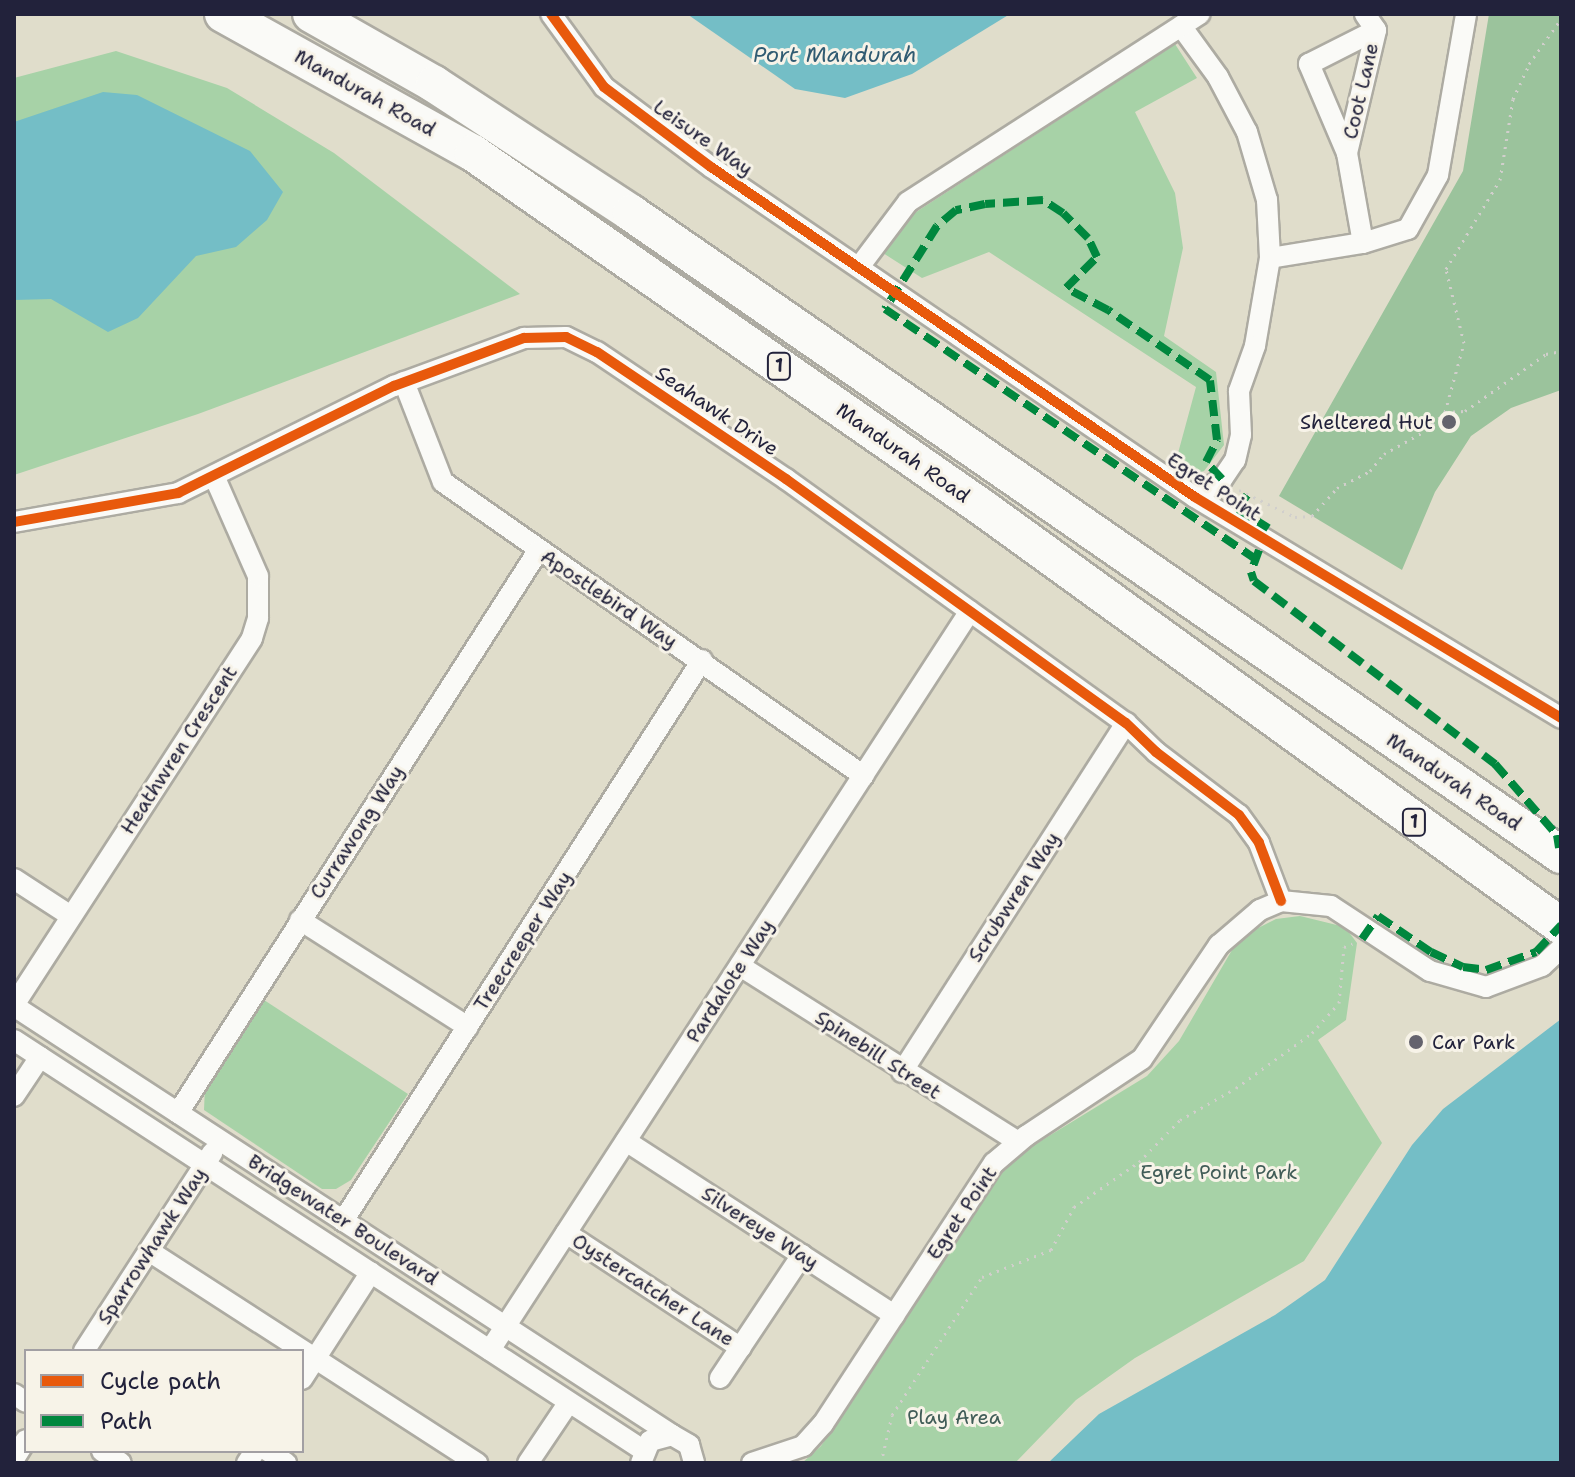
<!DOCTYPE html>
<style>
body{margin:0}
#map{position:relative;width:1575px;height:1477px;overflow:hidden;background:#e0ddcb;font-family:"Shantell Sans",sans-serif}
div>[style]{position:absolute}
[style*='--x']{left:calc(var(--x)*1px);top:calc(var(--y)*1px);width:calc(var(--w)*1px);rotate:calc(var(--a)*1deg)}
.green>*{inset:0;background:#a7d2a7}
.forest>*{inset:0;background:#9bc39c}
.water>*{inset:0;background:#74bec6}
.building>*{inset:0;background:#c6bdad;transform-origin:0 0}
.path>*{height:3px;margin-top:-1.5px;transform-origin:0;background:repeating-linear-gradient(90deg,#d1cfcc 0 2px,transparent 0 8px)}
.roads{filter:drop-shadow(2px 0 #adaba2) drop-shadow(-2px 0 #adaba2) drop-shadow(0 2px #adaba2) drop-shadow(0 -2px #adaba2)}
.street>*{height:20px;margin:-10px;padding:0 10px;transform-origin:10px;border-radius:10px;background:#fafaf7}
.highway>*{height:36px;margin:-18px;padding:0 18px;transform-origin:18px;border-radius:18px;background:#fafaf7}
.quiet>*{height:8px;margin-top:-4px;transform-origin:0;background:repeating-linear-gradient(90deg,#00873e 0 16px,transparent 0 24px)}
.cycleway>*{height:10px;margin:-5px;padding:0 5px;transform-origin:5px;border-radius:5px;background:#e8590c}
.dots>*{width:22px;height:22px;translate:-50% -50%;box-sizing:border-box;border:4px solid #f7f3e8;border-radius:50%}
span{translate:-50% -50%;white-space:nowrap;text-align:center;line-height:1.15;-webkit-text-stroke:6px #f7f3e8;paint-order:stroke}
.shield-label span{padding:2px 6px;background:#f7f3e8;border:2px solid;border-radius:6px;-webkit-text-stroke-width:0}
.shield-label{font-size:18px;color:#22223b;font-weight:700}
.street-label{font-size:20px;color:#22223b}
.poi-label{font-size:20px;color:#22223b}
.right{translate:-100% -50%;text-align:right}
.left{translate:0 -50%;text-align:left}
.park-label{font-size:20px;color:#405c57}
.water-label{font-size:22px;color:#305b72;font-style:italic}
.frame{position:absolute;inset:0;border:16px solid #22223b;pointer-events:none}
.legend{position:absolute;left:24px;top:1349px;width:280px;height:104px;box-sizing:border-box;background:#f7f3e8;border:2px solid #a29fa3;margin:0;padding:10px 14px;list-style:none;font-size:24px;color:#22223b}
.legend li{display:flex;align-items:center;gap:16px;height:40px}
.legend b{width:40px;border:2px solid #a29fa3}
</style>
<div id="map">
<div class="green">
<div style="clip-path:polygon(1175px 44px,1197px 78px,1135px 112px,1175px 193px,1183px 248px,1164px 336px,1216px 372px,1224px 445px,1204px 471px,1190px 476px,1174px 468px,1196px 387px,989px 252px,922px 278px,883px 253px,913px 214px)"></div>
<div style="clip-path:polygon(116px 51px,227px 88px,334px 153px,520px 294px,198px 414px,14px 475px,14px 78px)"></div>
<div style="clip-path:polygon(1300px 916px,1345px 927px,1357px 943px,1346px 1020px,1318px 1040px,1382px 1143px,1304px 1261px,1135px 1358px,1076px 1400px,1015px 1463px,802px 1463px,821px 1446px,990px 1185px,1021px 1153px,1147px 1076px,1179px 1041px,1232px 950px,1252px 931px,1276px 919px)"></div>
<div style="clip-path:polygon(264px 1000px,408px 1094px,351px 1180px,336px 1189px,322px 1189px,204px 1110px,205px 1086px)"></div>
</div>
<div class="forest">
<div style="clip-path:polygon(1489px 14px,1561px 14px,1561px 390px,1511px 408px,1471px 436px,1435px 492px,1402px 570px,1279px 496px,1463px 171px)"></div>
</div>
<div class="water">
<div style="clip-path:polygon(687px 14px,1010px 14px,912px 74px,845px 98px,795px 89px)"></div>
<div style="clip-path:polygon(103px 92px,137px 95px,250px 151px,283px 192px,267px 220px,236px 247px,196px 256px,138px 318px,108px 332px,51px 299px,14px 300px,14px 122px)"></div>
<div style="clip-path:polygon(1561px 1019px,1561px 1463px,1048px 1463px,1099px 1414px,1275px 1315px,1325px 1280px,1412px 1145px,1443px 1109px)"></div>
</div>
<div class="building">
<div style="left:1445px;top:412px;width:14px;height:15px;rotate:25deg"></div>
</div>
<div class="path">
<div style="--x:1445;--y:412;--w:20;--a:-3"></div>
<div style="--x:1465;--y:411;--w:99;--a:-35.1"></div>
<div style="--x:1546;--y:354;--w:15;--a:-11"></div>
<div style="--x:1239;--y:490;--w:62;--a:25.7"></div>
<div style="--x:1295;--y:517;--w:17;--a:-3"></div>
<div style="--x:1312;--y:516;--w:38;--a:-48"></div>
<div style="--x:1337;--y:488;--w:37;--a:-27"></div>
<div style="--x:1370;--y:471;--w:22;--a:-51"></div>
<div style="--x:1384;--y:454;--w:49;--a:-29.2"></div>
<div style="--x:1427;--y:430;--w:25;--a:-45"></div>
<div style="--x:1445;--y:412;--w:72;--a:-74.6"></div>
<div style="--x:1464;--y:343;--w:76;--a:-103.7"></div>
<div style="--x:1446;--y:269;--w:104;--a:-58.8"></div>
<div style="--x:1500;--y:180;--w:82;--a:-80.9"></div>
<div style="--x:1513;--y:99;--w:38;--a:-65"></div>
<div style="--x:1529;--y:64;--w:55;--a:-54.6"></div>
<div style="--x:881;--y:1463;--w:49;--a:-77.1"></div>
<div style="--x:892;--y:1415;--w:165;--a:-56.9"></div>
<div style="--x:982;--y:1277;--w:74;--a:-21.4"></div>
<div style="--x:1051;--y:1250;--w:49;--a:-61.9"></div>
<div style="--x:1074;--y:1207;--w:79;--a:-34.7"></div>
<div style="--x:1139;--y:1162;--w:59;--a:-45.7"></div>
<div style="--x:1180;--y:1120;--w:64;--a:-29.7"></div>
<div style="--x:1236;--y:1088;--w:94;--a:-35.9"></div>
<div style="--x:1312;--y:1033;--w:40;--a:-48"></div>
<div style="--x:1339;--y:1003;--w:56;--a:-84.9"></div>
<div style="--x:1344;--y:947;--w:9;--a:-21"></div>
</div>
<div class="roads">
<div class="street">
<div style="--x:551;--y:14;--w:90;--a:54"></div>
<div style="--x:604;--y:87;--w:134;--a:36.8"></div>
<div style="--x:711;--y:167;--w:586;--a:34.29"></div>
<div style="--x:1195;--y:497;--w:428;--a:31.1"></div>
<div style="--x:1181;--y:26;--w:63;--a:54"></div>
<div style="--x:1218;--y:77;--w:62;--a:62.2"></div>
<div style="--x:1247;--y:132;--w:71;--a:73.6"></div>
<div style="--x:1267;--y:200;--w:58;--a:87"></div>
<div style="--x:1270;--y:258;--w:89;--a:99.7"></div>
<div style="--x:1255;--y:346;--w:48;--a:109.6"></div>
<div style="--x:1239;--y:391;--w:44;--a:87.4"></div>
<div style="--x:1241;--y:435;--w:26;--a:103"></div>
<div style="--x:1235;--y:460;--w:23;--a:124"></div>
<div style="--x:1222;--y:479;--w:32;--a:146"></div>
<div style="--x:1347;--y:153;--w:97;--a:-113.1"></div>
<div style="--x:1309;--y:64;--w:75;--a:-26.9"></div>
<div style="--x:1363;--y:243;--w:47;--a:-17.3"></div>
<div style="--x:1408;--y:229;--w:62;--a:-60.9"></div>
<div style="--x:1438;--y:175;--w:163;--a:-80.1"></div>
<div style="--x:1270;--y:258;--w:94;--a:-9.2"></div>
<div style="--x:1363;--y:243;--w:91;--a:-100.1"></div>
<div style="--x:1347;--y:153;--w:126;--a:-76.7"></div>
<div style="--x:1376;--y:30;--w:19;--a:-125"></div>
<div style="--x:859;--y:267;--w:81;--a:-53"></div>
<div style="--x:908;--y:202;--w:347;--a:-32.8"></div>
<div style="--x:404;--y:382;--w:107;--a:68.7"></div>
<div style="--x:443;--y:482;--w:513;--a:34.93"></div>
<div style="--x:14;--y:522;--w:167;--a:-10"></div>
<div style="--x:178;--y:493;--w:241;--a:-26.4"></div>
<div style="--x:394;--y:386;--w:139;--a:-20.3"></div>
<div style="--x:524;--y:338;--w:42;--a:-1.4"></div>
<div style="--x:566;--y:337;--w:34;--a:26"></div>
<div style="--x:597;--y:352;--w:228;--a:33.9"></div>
<div style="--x:786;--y:479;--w:418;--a:35.7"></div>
<div style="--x:1126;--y:723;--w:42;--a:44"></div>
<div style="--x:1156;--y:752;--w:104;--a:37.2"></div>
<div style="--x:1239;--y:815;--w:34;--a:54"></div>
<div style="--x:1259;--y:843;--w:62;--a:69.2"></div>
<div style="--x:14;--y:879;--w:68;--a:33"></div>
<div style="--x:300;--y:920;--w:199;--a:32.5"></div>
<div style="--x:740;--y:966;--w:329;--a:32.3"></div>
<div style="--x:14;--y:1005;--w:437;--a:-57"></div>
<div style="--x:252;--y:638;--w:21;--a:-73"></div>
<div style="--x:258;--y:618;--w:42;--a:-90"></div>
<div style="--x:258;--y:576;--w:107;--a:-113.7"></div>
<div style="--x:14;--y:1006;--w:785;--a:33.1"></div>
<div style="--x:14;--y:1040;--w:751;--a:33.1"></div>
<div style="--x:902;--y:1072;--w:415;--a:-57.3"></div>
<div style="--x:14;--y:1096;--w:47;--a:-56.3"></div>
<div style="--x:178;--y:1113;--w:667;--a:-57.36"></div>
<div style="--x:626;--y:1141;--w:320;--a:33"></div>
<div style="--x:343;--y:1221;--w:666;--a:-57.38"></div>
<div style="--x:566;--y:1233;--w:209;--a:33.3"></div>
<div style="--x:149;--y:1251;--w:391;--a:32.9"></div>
<div style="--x:490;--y:1350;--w:881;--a:-57"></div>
<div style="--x:84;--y:1351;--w:236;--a:-57.1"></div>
<div style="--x:720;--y:1378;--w:148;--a:-56.3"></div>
<div style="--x:302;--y:1379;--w:127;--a:-57.2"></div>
<div style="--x:14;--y:1394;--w:14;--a:34"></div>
<div style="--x:102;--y:1451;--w:22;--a:32"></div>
<div style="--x:268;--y:1451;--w:22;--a:34"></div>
<div style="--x:14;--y:1459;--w:22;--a:-58"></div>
<div style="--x:247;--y:1463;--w:14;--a:-56"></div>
<div style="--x:528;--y:1463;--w:73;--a:-56.1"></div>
<div style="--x:641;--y:1463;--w:24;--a:-68"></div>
<div style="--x:650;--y:1441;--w:23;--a:-15"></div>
<div style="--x:672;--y:1435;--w:20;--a:30"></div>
<div style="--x:689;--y:1445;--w:19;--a:74"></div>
<div style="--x:752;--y:1463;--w:54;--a:-18.4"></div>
<div style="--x:803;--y:1446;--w:30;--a:-48"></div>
<div style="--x:823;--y:1424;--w:312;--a:-56.8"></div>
<div style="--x:994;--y:1163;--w:42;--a:-40.2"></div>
<div style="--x:1026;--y:1136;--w:139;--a:-33.6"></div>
<div style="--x:1142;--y:1059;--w:138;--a:-56"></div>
<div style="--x:1219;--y:945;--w:54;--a:-40.5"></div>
<div style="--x:1260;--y:910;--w:23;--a:-23"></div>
<div style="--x:1281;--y:901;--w:50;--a:5.7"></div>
<div style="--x:1331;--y:906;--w:118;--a:33.3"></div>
<div style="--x:1430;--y:971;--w:58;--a:15.9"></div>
<div style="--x:1486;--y:987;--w:60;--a:-20.6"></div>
<div style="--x:1542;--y:966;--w:26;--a:-43"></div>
</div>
<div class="highway">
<div style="--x:223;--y:14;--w:286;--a:29.1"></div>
<div style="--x:473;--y:153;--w:621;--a:34.84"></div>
<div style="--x:983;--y:508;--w:713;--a:35.87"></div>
<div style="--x:311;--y:14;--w:142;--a:29.6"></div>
<div style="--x:434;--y:84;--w:235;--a:33.2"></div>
<div style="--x:631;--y:213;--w:1130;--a:34.62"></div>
</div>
</div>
<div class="quiet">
<div style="--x:1222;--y:479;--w:23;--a:-133"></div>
<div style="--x:1206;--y:462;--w:25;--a:-63"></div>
<div style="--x:1217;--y:440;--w:60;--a:-96.7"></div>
<div style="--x:1210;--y:380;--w:124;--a:-145.5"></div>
<div style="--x:1108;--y:310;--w:47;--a:-152.4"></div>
<div style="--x:1066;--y:288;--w:44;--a:-45"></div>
<div style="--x:1097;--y:257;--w:21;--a:-115"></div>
<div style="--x:1088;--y:238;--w:35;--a:-135"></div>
<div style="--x:1063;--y:213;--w:24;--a:-147"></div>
<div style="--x:1043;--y:200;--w:58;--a:176.1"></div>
<div style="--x:985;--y:204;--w:30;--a:168"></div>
<div style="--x:956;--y:210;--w:25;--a:140"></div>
<div style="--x:937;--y:226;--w:98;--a:122.1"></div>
<div style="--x:885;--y:309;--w:445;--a:34"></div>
<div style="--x:1247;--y:495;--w:17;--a:123"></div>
<div style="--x:1238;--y:509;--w:36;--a:32"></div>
<div style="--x:1259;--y:550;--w:23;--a:110"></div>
<div style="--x:1251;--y:572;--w:9;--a:72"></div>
<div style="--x:1254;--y:581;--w:303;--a:37.2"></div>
<div style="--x:1495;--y:764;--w:94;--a:48.9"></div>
<div style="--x:1557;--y:835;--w:13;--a:81"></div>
<div style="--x:1362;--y:939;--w:28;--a:-55"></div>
<div style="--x:1378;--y:916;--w:64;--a:34.2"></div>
<div style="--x:1431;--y:952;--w:35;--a:25"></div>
<div style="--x:1463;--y:967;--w:23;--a:7"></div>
<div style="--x:1486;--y:970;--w:53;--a:-19.8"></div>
<div style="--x:1536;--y:952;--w:37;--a:-47"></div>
</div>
<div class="cycleway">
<div style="--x:551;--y:14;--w:90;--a:54"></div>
<div style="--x:604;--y:87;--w:134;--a:36.8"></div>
<div style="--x:711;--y:167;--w:586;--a:34.29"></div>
<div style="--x:1195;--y:497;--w:428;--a:31.1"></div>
<div style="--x:14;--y:522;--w:167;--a:-10"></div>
<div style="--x:178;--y:493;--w:241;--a:-26.4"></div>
<div style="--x:394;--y:386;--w:139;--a:-20.3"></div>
<div style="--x:524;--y:338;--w:42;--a:-1.4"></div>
<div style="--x:566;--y:337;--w:34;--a:26"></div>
<div style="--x:597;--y:352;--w:228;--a:33.9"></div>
<div style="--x:786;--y:479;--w:418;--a:35.7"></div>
<div style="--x:1126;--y:723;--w:42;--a:44"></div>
<div style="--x:1156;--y:752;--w:104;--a:37.2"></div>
<div style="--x:1239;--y:815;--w:34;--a:54"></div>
<div style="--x:1259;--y:843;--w:62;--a:69.2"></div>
</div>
<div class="dots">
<div style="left:1449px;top:422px;background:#64636d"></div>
<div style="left:1416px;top:1042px;background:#64636d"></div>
</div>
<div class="shield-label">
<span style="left:779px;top:366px">1</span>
<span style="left:1414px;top:822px">1</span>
</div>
<div class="street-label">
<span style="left:1361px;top:91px;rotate:-77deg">Coot Lane</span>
<span style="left:365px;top:93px;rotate:29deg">Mandurah Road</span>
<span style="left:703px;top:138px;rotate:35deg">Leisure Way</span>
<span style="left:717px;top:411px;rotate:34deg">Seahawk Drive</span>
<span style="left:903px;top:453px;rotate:35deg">Mandurah Road</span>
<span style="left:1214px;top:487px;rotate:33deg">Egret Point</span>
<span style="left:609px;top:599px;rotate:34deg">Apostlebird Way</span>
<span style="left:179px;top:750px;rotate:-57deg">Heathwren Crescent</span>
<span style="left:1454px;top:782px;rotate:34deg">Mandurah Road</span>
<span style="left:357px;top:832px;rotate:-57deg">Currawong Way</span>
<span style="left:1014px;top:897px;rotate:-57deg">Scrubwren Way</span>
<span style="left:523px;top:941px;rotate:-57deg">Treecreeper Way</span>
<span style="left:730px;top:981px;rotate:-57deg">Pardalote Way</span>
<span style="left:878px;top:1055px;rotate:33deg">Spinebill Street</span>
<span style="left:962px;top:1213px;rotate:-56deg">Egret Point</span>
<span style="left:343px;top:1220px;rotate:33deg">Bridgewater Boulevard</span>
<span style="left:760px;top:1228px;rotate:33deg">Silvereye Way</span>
<span style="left:152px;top:1246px;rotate:-57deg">Sparrowhawk Way</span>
<span style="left:653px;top:1290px;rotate:33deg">Oystercatcher Lane</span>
</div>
<div class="poi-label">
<span class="right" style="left:1433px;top:422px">Sheltered Hut</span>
<span class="left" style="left:1432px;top:1042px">Car Park</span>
</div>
<div class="park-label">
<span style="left:1219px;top:1172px">Egret Point Park</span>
<span style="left:954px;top:1417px">Play Area</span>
</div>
<div class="water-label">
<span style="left:835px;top:55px">Port Mandurah</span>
</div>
<div class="frame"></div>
<ul class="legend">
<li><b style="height:10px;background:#e8590c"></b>Cycle path</li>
<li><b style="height:10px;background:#00873e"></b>Path</li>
</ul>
</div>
